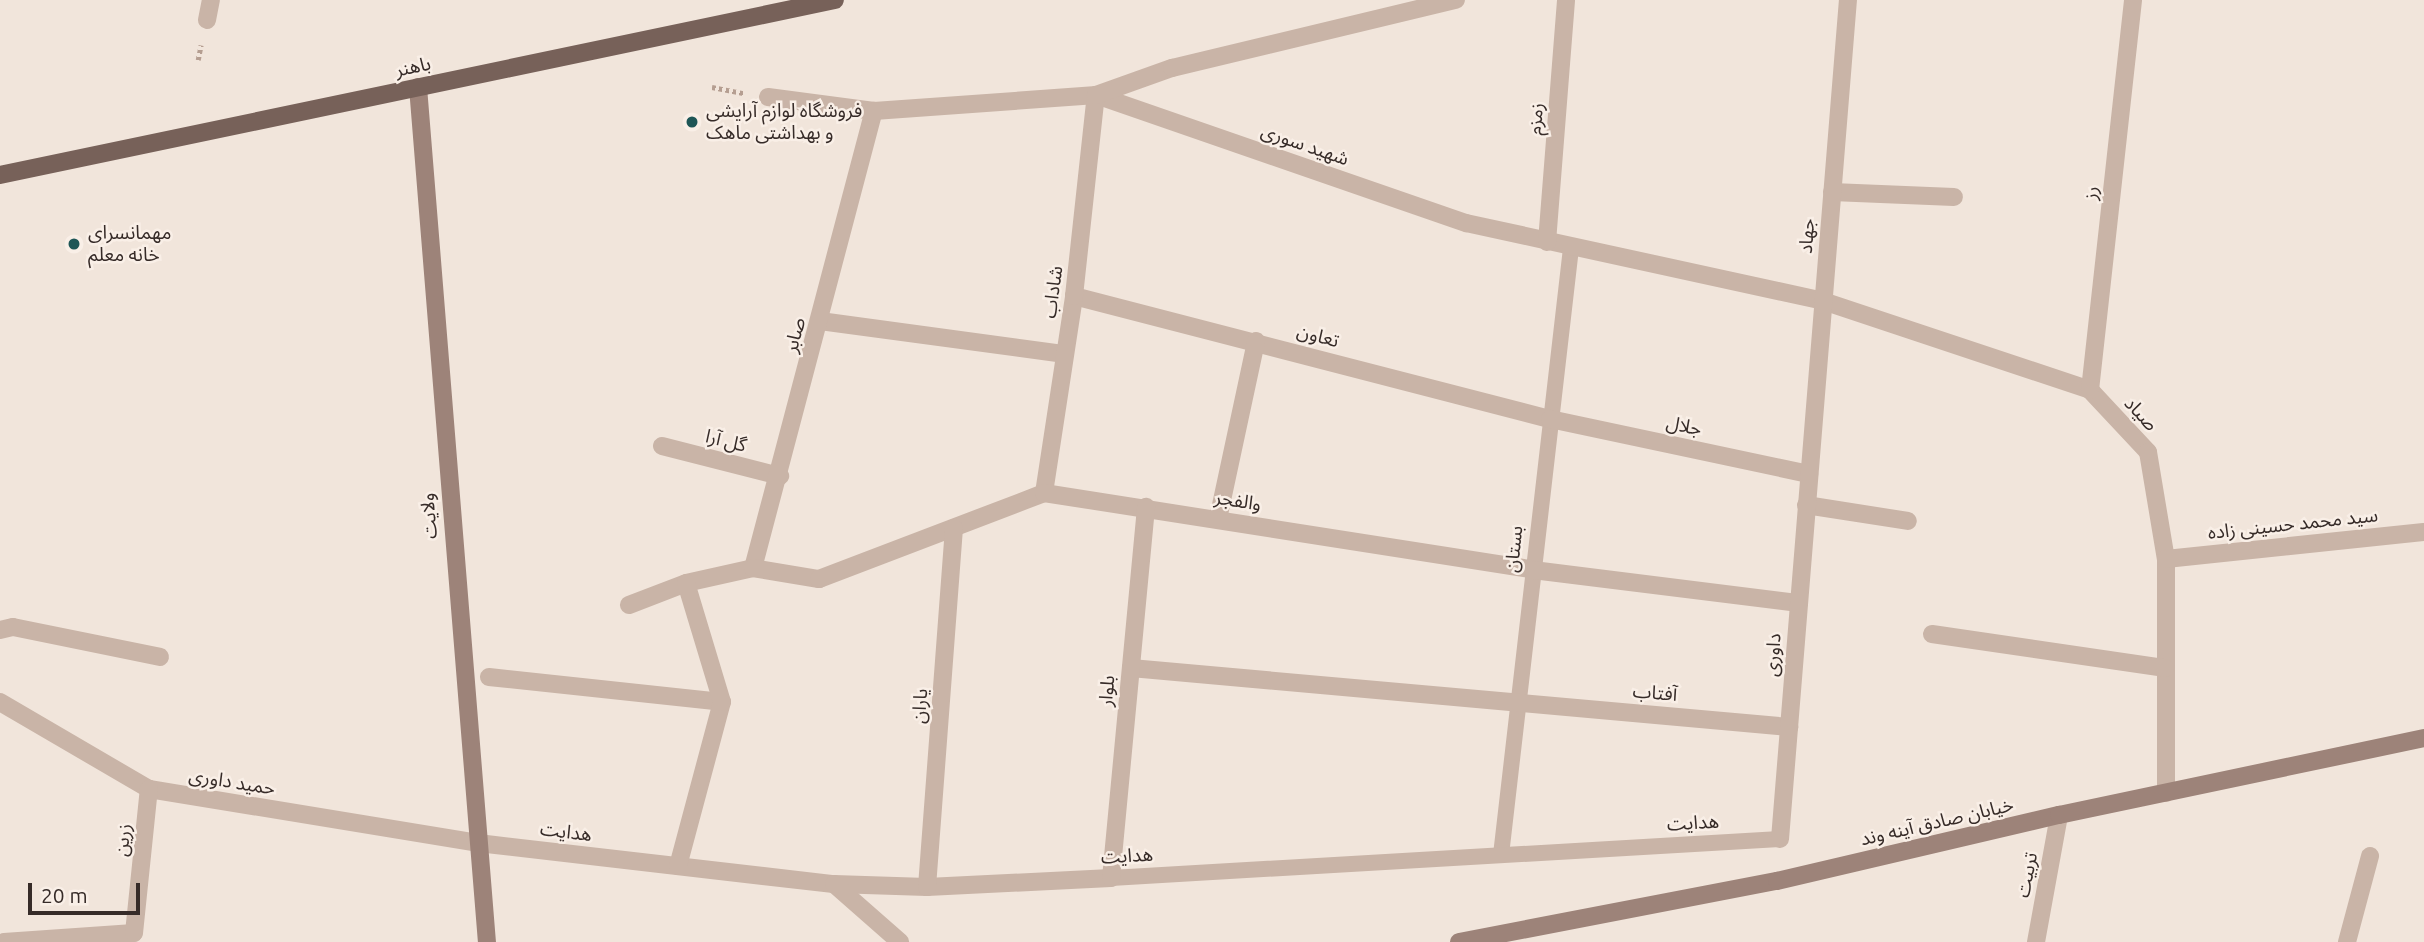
<!DOCTYPE html>
<meta charset="utf-8">
<style>
body{margin:0}
#map{position:relative;width:2424px;height:942px;overflow:hidden;background:#f1e5db;font-family:Ubuntu,"Noto Sans Arabic",sans-serif}
div>[style]{position:absolute}
[style*='--x']{left:calc(var(--x)*1px);top:calc(var(--y)*1px);width:calc(var(--w)*1px);rotate:calc(var(--a)*1deg)}
.path>*{height:4.5px;margin-top:-2.25px;transform-origin:0;background:repeating-linear-gradient(90deg,#b59e91 0 3.5px,transparent 0 7px)}
.lane>*{height:16px;margin:-8px;padding:0 8px;transform-origin:8px;border-radius:8px;background:#c9b4a7}
.street>*{height:18px;margin:-9px;padding:0 9px;transform-origin:9px;border-radius:9px;background:#c9b4a7}
.secondary>*{height:18px;margin:-9px;padding:0 9px;transform-origin:9px;border-radius:9px;background:#9d8379}
.primary>*{height:18px;margin:-9px;padding:0 9px;transform-origin:9px;border-radius:9px;background:#776159}
.dots>*{width:19px;height:19px;translate:-50% -50%;box-sizing:border-box;border:4px solid #f9efe7;border-radius:50%}
span{translate:-50% -50%;white-space:nowrap;text-align:center;line-height:1.15;-webkit-text-stroke:5px #f9efe7;paint-order:stroke}
.street-label{font-size:19px;color:#362b28}
.poi-label{font-size:19px;color:#362b28}
.left{translate:0 -50%;text-align:left}
.scale{position:absolute;left:28px;top:883px;width:112px;height:32px;box-sizing:border-box;border:4px solid #362b28;border-top:0;padding-left:9px;font-size:21px;line-height:24px;white-space:nowrap;color:#362b28;-webkit-text-stroke:5px #f9efe7;paint-order:stroke}
</style>
<div id="map">
<div class="path">
<div style="--x:198;--y:60;--w:15;--a:-79"></div>
<div style="--x:712;--y:87;--w:32;--a:11"></div>
</div>
<div class="lane">
<div style="--x:1501;--y:855;--w:611;--a:-83.42"></div>
<div style="--x:1111;--y:878;--w:670;--a:-3.34"></div>
</div>
<div class="street">
<div style="--x:207;--y:20;--w:20;--a:-79"></div>
<div style="--x:768;--y:97;--w:107;--a:7.5"></div>
<div style="--x:874;--y:111;--w:223;--a:-4.1"></div>
<div style="--x:1096;--y:95;--w:392;--a:19.1"></div>
<div style="--x:1466;--y:223;--w:365;--a:12.3"></div>
<div style="--x:1823;--y:301;--w:281;--a:18.4"></div>
<div style="--x:2090;--y:390;--w:85;--a:46.9"></div>
<div style="--x:2148;--y:452;--w:109;--a:80.5"></div>
<div style="--x:2166;--y:559;--w:234;--a:90"></div>
<div style="--x:1832;--y:192;--w:122;--a:2.3"></div>
<div style="--x:1547;--y:242;--w:243;--a:-85.5"></div>
<div style="--x:1074;--y:296;--w:492;--a:14.5"></div>
<div style="--x:1550;--y:419;--w:265;--a:12"></div>
<div style="--x:820;--y:321;--w:247;--a:7.7"></div>
<div style="--x:2090;--y:390;--w:392;--a:-83.7"></div>
<div style="--x:662;--y:446;--w:122;--a:14.3"></div>
<div style="--x:1044;--y:493;--w:199;--a:-81.3"></div>
<div style="--x:1074;--y:296;--w:202;--a:-83.8"></div>
<div style="--x:1096;--y:95;--w:81;--a:-19.6"></div>
<div style="--x:1172;--y:68;--w:292;--a:-13.5"></div>
<div style="--x:1806;--y:505;--w:103;--a:8.9"></div>
<div style="--x:1218;--y:519;--w:182;--a:-77.9"></div>
<div style="--x:2166;--y:559;--w:259;--a:-6"></div>
<div style="--x:753;--y:568;--w:473;--a:-75.2"></div>
<div style="--x:629;--y:605;--w:61;--a:-21.1"></div>
<div style="--x:686;--y:583;--w:69;--a:-12.6"></div>
<div style="--x:753;--y:568;--w:67;--a:9.5"></div>
<div style="--x:819;--y:579;--w:241;--a:-20.9"></div>
<div style="--x:1044;--y:493;--w:495;--a:8.9"></div>
<div style="--x:1533;--y:570;--w:268;--a:7.1"></div>
<div style="--x:0;--y:630;--w:13;--a:-13"></div>
<div style="--x:13;--y:627;--w:150;--a:11.5"></div>
<div style="--x:1932;--y:634;--w:236;--a:8.3"></div>
<div style="--x:1131;--y:668;--w:661;--a:5.12"></div>
<div style="--x:489;--y:677;--w:234;--a:6.1"></div>
<div style="--x:0;--y:702;--w:173;--a:30.3"></div>
<div style="--x:149;--y:789;--w:333;--a:9.3"></div>
<div style="--x:478;--y:843;--w:358;--a:6.6"></div>
<div style="--x:834;--y:884;--w:93;--a:1.8"></div>
<div style="--x:927;--y:887;--w:184;--a:-2.8"></div>
<div style="--x:1111;--y:878;--w:373;--a:-84.6"></div>
<div style="--x:1780;--y:839;--w:842;--a:-85.37"></div>
<div style="--x:678;--y:866;--w:170;--a:-75"></div>
<div style="--x:722;--y:702;--w:124;--a:-106.8"></div>
<div style="--x:834;--y:884;--w:88;--a:41.3"></div>
<div style="--x:927;--y:887;--w:360;--a:-85.7"></div>
<div style="--x:4;--y:942;--w:130;--a:-4"></div>
<div style="--x:134;--y:933;--w:145;--a:-84.1"></div>
<div style="--x:2036;--y:942;--w:129;--a:-79.7"></div>
<div style="--x:2347;--y:942;--w:89;--a:-75"></div>
</div>
<div class="secondary">
<div style="--x:418;--y:87;--w:858;--a:85.39"></div>
<div style="--x:1459;--y:942;--w:324;--a:-10.9"></div>
<div style="--x:1777;--y:881;--w:290;--a:-13.2"></div>
<div style="--x:2059;--y:815;--w:373;--a:-11.9"></div>
</div>
<div class="primary">
<div style="--x:0;--y:175;--w:853;--a:-11.84"></div>
</div>
<div class="dots">
<div style="left:692px;top:122px;background:#1e5656"></div>
<div style="left:74px;top:244px;background:#1e5656"></div>
</div>
<div class="street-label">
<span style="left:413px;top:67px;rotate:-12deg">باهنر</span>
<span style="left:1536px;top:119px;rotate:-86deg">زمزم</span>
<span style="left:1305px;top:145px;rotate:19deg">شهید سوری</span>
<span style="left:2091px;top:193px;rotate:-84deg">رز</span>
<span style="left:1807px;top:236px;rotate:-86deg">جهاد</span>
<span style="left:1053px;top:292px;rotate:-82deg">شاداب</span>
<span style="left:795px;top:335px;rotate:-75deg">صابر</span>
<span style="left:1318px;top:336px;rotate:15deg">تعاون</span>
<span style="left:2141px;top:414px;rotate:47deg">صیاد</span>
<span style="left:1684px;top:426px;rotate:12deg">جلال</span>
<span style="left:726px;top:441px;rotate:14deg">گل آرا</span>
<span style="left:1238px;top:501px;rotate:9deg">والفجر</span>
<span style="left:429px;top:516px;rotate:-94deg">ولایت</span>
<span style="left:2293px;top:524px;rotate:-6deg">سید محمد حسینی زاده</span>
<span style="left:1514px;top:549px;rotate:-84deg">بستان</span>
<span style="left:1773px;top:655px;rotate:-86deg">داوری</span>
<span style="left:1107px;top:691px;rotate:-85deg">بلوار</span>
<span style="left:1655px;top:693px;rotate:5deg">آفتاب</span>
<span style="left:920px;top:706px;rotate:-86deg">یاران</span>
<span style="left:232px;top:782px;rotate:9deg">حمید داوری</span>
<span style="left:1937px;top:822px;rotate:-13deg">خیابان صادق آینه وند</span>
<span style="left:1693px;top:823px;rotate:-3deg">هدایت</span>
<span style="left:566px;top:832px;rotate:7deg">هدایت</span>
<span style="left:123px;top:840px;rotate:-84deg">زرین</span>
<span style="left:1127px;top:856px;rotate:-3deg">هدایت</span>
<span style="left:2027px;top:875px;rotate:-79deg">تربیت</span>
</div>
<div class="poi-label">
<span class="left" style="left:706px;top:122px">فروشگاه لوازم آرایشی<br>و بهداشتی ماهک</span>
<span class="left" style="left:88px;top:244px">مهمانسرای<br>خانه معلم</span>
</div>
<div class="scale">20 m</div>
</div>
